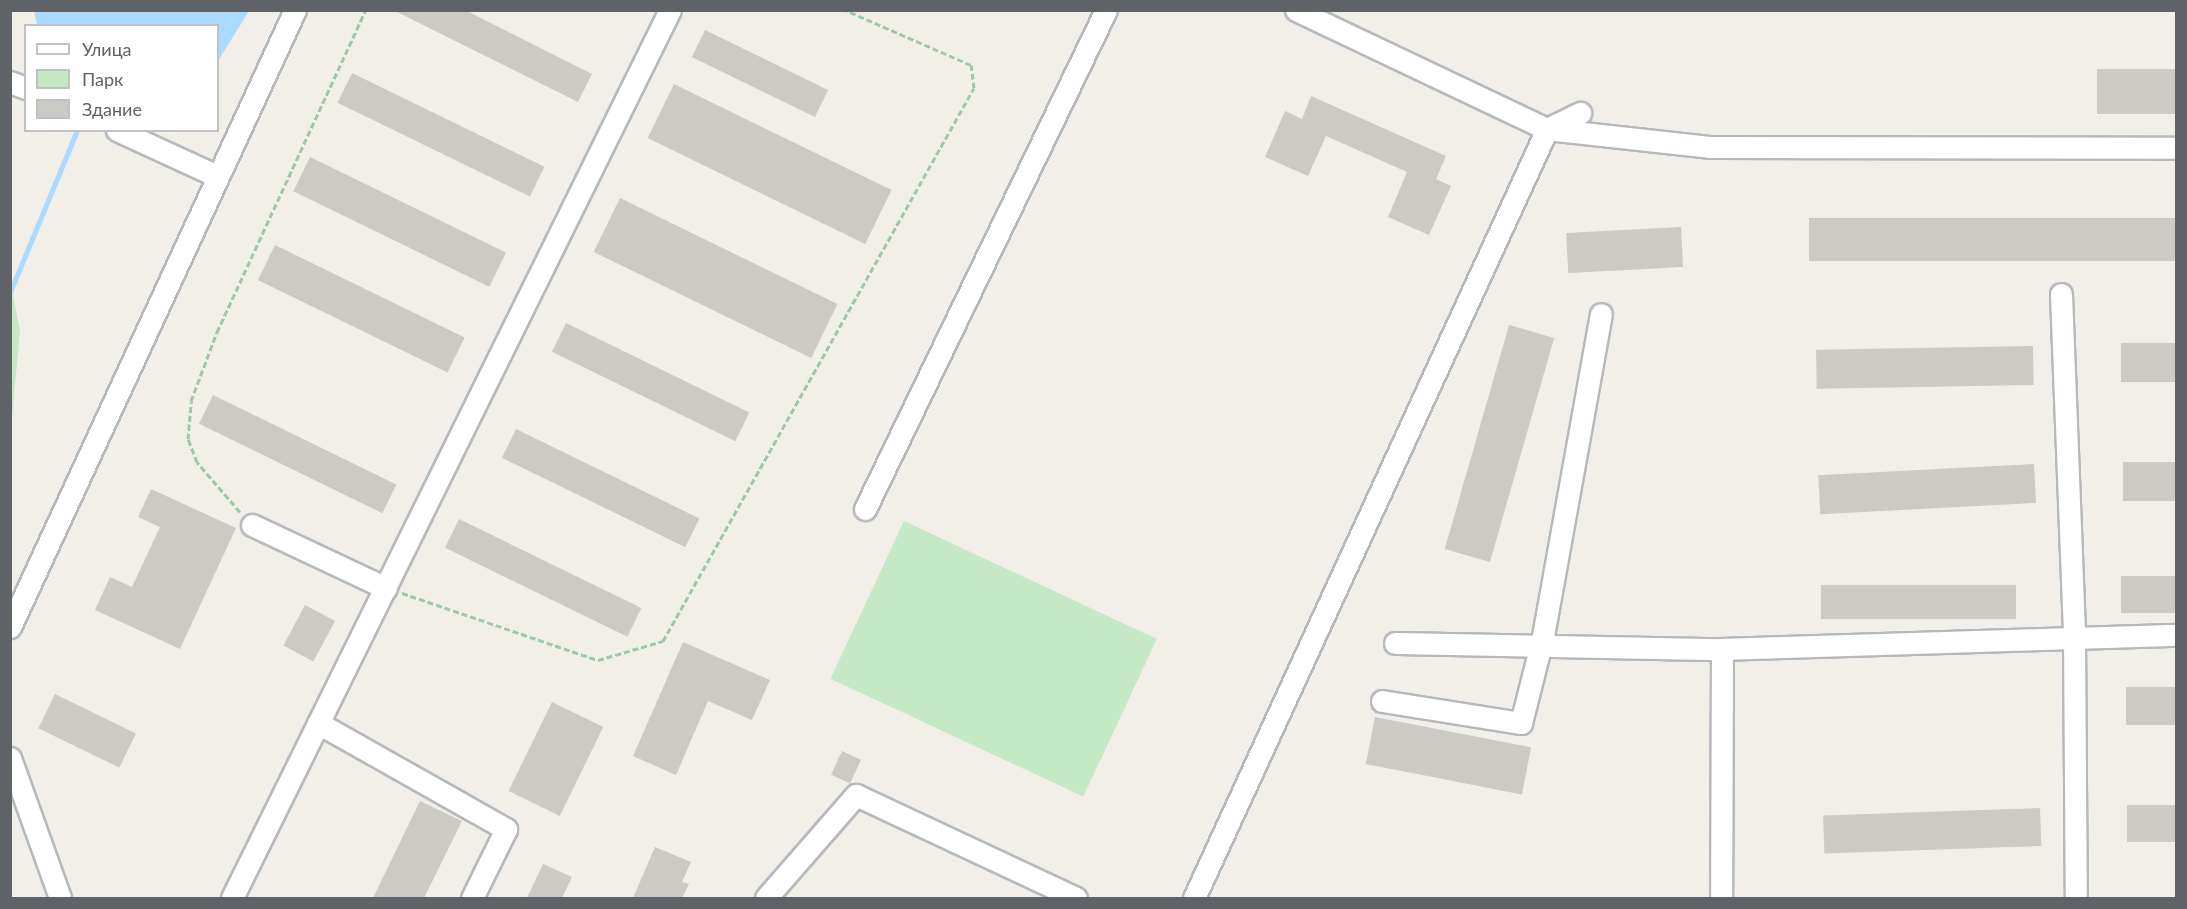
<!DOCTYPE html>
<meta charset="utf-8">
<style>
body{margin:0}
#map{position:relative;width:2187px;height:909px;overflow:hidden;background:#f1efe8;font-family:Lato,sans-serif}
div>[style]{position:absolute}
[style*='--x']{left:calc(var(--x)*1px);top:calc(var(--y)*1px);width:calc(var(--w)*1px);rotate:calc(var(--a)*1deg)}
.green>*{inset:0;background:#c5e8c5;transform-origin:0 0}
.water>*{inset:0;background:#aadaff}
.stream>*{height:5px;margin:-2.5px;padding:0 2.5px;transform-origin:2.5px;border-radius:2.5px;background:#aadaff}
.building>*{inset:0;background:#cccac5;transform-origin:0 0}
.path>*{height:3px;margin-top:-1.5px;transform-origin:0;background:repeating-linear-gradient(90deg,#9cc7a9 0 6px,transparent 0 9px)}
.roads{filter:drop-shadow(2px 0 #b5b8bc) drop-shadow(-2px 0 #b5b8bc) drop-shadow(0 2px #b5b8bc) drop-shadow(0 -2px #b5b8bc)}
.minor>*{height:21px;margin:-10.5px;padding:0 10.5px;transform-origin:10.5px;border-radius:10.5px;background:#fff}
span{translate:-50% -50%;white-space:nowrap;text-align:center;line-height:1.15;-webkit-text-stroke:4.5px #fff;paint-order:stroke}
.frame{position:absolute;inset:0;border:12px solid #5f6368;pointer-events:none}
.legend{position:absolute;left:24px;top:24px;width:195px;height:108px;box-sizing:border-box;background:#fff;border:2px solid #bfc1c3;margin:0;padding:8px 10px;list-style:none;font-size:18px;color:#5f6368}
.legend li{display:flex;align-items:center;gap:12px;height:30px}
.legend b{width:30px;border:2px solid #bfc1c3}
</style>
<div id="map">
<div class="green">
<div style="clip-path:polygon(11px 285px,20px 331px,11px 427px,10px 285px)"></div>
<div style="left:904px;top:521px;width:279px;height:174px;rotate:25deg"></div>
</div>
<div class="water">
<div style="clip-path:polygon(34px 11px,34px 10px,249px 11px,218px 61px,218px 26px,37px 25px)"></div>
</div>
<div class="stream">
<div style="--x:10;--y:292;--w:175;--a:-67.5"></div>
</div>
<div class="building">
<div style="clip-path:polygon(393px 10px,465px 10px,592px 74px,578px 102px)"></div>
<div style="left:705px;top:30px;width:137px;height:30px;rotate:26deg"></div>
<div style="left:2176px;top:69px;width:45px;height:79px;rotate:90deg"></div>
<div style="left:352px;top:73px;width:214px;height:33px;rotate:26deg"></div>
<div style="left:674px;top:84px;width:242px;height:60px;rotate:26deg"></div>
<div style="clip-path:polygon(1311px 96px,1446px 156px,1436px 179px,1451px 186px,1429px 235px,1388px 217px,1407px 172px,1326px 136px,1308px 176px,1265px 157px,1285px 111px,1302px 119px)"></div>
<div style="left:310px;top:157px;width:218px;height:38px;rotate:26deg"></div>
<div style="left:620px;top:198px;width:242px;height:60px;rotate:26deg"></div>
<div style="left:2176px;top:218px;width:43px;height:367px;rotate:90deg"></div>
<div style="left:1681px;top:227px;width:40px;height:115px;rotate:87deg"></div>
<div style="left:275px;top:245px;width:211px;height:39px;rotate:26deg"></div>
<div style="left:566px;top:323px;width:204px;height:32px;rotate:26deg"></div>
<div style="left:1509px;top:325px;width:47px;height:233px;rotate:16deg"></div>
<div style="left:2176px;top:343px;width:39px;height:55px;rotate:90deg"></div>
<div style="left:2033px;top:346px;width:39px;height:217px;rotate:89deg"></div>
<div style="left:213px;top:395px;width:204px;height:32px;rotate:26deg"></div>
<div style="left:516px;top:429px;width:204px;height:32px;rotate:26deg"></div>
<div style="left:2176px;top:462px;width:39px;height:53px;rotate:90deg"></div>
<div style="left:2034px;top:464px;width:39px;height:216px;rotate:87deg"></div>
<div style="clip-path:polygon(151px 489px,236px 528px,180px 649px,95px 610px,110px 577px,132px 587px,160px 527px,138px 517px)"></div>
<div style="left:459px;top:519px;width:203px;height:32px;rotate:26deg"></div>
<div style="left:2176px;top:576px;width:37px;height:55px;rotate:90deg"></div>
<div style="left:1821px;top:585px;width:195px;height:34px"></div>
<div style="left:305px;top:605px;width:34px;height:46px;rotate:28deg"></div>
<div style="clip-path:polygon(683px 642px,770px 680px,752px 720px,708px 701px,676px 775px,633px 756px)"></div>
<div style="left:2176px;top:687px;width:38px;height:50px;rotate:90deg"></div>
<div style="left:55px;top:694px;width:90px;height:38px;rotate:26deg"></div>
<div style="left:552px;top:702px;width:57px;height:99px;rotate:26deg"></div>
<div style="left:1375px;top:717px;width:159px;height:48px;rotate:11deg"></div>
<div style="left:842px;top:751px;width:21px;height:26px;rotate:25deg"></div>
<div style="clip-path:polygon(420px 801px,462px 821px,424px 898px,373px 898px)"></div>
<div style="left:2176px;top:805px;width:37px;height:49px;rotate:90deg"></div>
<div style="left:2040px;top:808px;width:38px;height:217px;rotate:88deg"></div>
<div style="clip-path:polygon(655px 847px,691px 862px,682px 882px,689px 884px,682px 898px,633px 898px)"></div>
<div style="clip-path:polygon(543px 864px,572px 877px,562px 898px,527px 898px)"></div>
</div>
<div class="path">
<div style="--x:240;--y:512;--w:66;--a:-130.7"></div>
<div style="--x:197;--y:462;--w:25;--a:-111"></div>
<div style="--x:188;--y:439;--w:38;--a:-85"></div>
<div style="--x:191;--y:401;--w:74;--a:-69.4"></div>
<div style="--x:217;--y:332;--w:355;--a:-65.2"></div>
<div style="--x:402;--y:593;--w:207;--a:18.9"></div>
<div style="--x:598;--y:660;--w:68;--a:-16.3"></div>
<div style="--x:663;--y:641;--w:634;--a:-60.65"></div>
<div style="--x:974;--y:88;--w:23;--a:-97"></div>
<div style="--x:971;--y:65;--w:137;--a:-156.4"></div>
</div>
<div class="roads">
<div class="minor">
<div style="--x:1296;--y:10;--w:278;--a:25.4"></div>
<div style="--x:1547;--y:129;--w:163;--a:6.3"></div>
<div style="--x:1709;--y:147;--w:467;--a:0.1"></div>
<div style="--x:10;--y:82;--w:17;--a:21"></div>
<div style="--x:117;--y:130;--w:110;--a:24.7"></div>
<div style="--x:2061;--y:294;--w:344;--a:87.8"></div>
<div style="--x:2074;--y:638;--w:260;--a:89.6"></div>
<div style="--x:865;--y:509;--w:554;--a:-64.22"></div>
<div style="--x:252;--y:525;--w:148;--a:25.2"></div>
<div style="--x:10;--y:627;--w:680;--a:-65.21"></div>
<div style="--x:1395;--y:643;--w:327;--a:1.1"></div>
<div style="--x:1722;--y:649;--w:249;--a:90.2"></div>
<div style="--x:1722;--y:649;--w:454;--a:-1.8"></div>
<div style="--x:1382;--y:701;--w:141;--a:9"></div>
<div style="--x:1521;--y:723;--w:90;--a:-75.8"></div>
<div style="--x:1543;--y:636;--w:327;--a:-79.8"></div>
<div style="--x:318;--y:723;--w:216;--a:29.4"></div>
<div style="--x:506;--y:829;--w:77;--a:116.2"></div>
<div style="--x:10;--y:758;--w:149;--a:70.3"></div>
<div style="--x:232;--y:898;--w:990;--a:-63.75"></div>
<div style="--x:766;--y:898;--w:137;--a:-48.9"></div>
<div style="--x:856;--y:795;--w:243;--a:25.1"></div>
<div style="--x:1194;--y:898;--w:846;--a:-65.34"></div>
<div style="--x:1547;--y:129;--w:37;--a:-26"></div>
</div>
</div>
<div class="frame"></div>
<ul class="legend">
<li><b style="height:8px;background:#fff"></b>Улица</li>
<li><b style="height:16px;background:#c5e8c5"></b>Парк</li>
<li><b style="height:16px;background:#cccac5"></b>Здание</li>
</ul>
</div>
